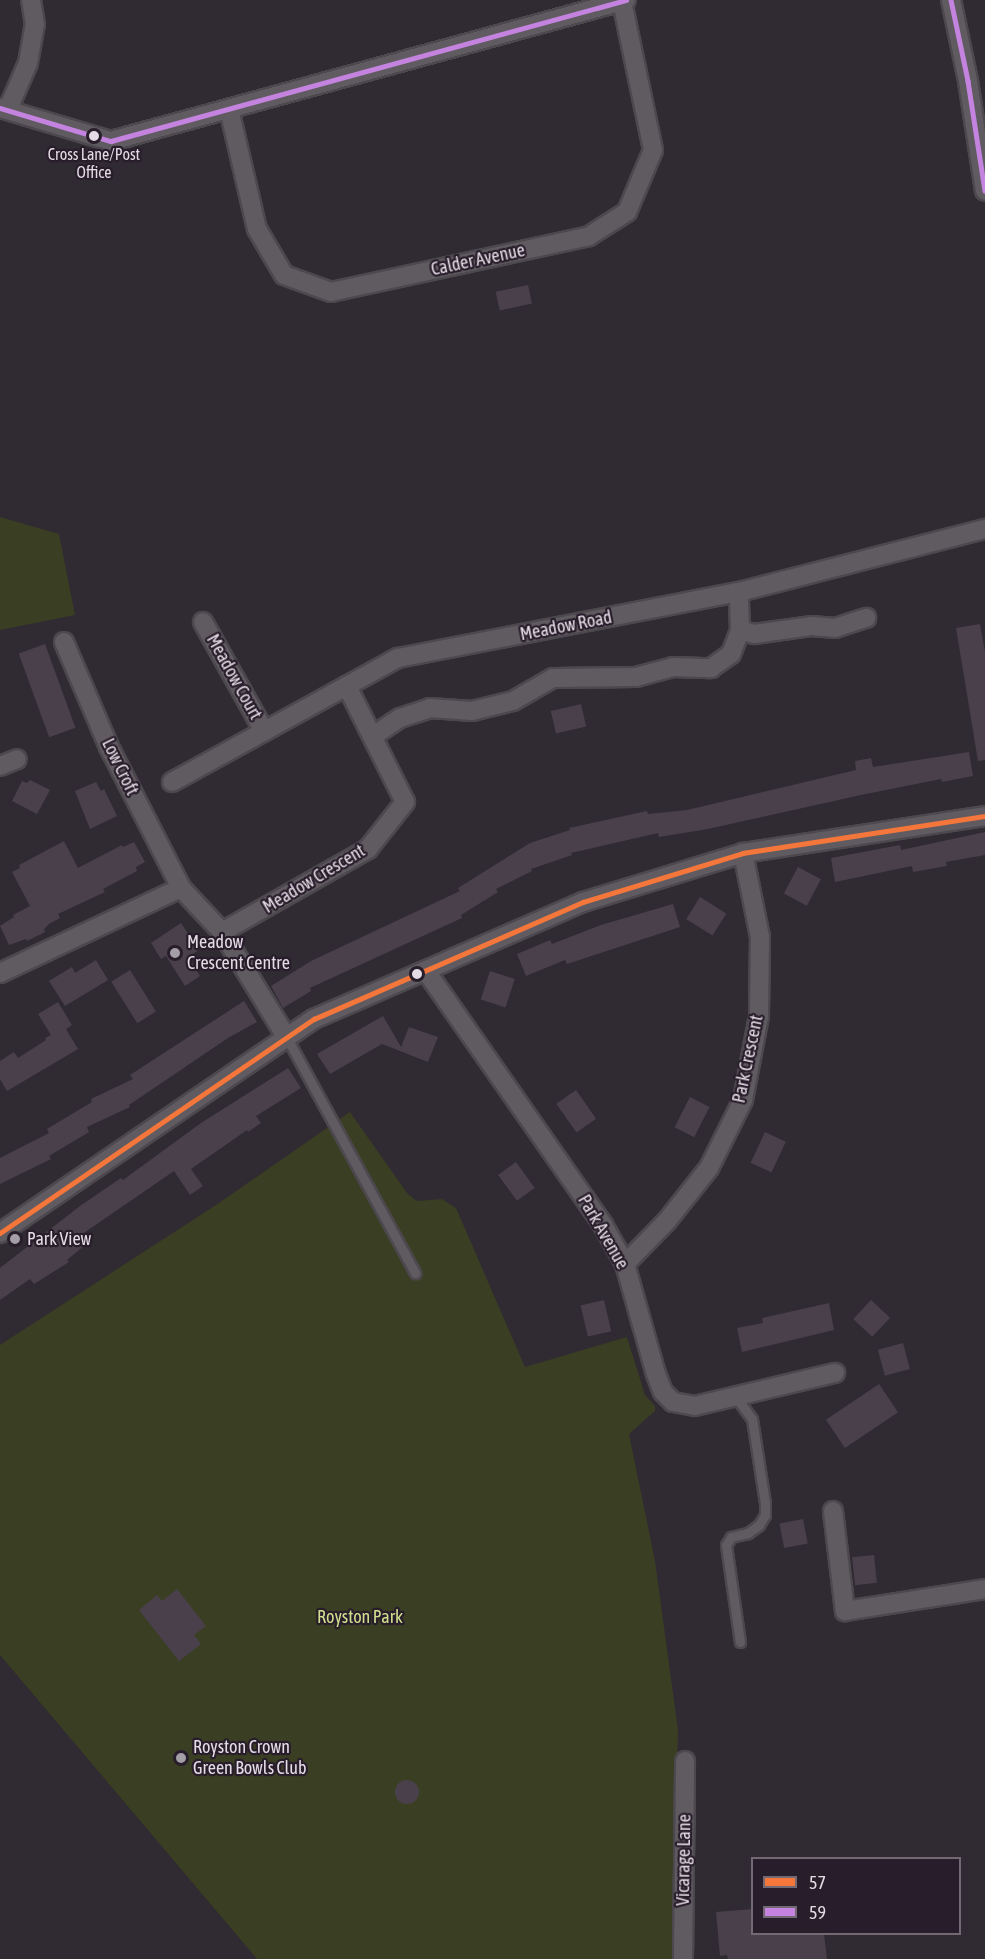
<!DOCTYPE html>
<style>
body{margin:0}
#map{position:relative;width:985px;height:1959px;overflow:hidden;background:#302a32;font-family:"Asap Condensed",sans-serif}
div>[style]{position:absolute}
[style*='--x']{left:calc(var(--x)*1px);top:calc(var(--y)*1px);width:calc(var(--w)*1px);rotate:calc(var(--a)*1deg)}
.green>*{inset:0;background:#3a3e23}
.building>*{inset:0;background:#49404b;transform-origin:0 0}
.round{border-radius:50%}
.roads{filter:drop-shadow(2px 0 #4c484e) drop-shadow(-2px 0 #4c484e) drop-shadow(0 2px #4c484e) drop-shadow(0 -2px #4c484e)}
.service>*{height:9px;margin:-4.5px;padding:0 4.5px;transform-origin:4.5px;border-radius:4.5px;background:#605b61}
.minor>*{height:18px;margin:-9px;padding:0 9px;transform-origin:9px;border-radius:9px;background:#605b61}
.bus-1>*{height:4.5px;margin:-2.25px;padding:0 2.25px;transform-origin:2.25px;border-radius:2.25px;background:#f5763a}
.bus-2>*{height:4.5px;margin:-2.25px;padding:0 2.25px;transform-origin:2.25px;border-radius:2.25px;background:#c483df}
.dots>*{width:16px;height:16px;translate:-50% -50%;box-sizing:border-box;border:3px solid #281d2b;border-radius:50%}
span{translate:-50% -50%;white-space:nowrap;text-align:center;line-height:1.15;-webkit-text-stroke:4.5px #281d2b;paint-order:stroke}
.bus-label{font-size:16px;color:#e3dce5}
.street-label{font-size:18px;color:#e3dce5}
.poi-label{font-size:18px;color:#e3dce5}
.left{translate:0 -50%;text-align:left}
.park-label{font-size:18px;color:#d1e08e}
.legend{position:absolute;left:751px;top:1857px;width:210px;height:78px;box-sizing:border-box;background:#281d2b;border:2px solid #736975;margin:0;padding:8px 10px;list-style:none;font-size:18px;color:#e3dce5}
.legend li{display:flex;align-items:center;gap:12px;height:30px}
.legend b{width:30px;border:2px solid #736975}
</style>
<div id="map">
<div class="green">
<div style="clip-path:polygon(0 517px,59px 534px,75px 615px,0 630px)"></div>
<div style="clip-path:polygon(350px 1112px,407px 1193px,417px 1201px,442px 1199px,456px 1208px,525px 1367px,627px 1337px,645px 1395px,655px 1406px,655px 1411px,629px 1434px,655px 1561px,678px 1730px,672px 1959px,257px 1959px,0 1655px,0 1345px,216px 1205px)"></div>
</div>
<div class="building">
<div style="left:528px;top:285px;width:19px;height:33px;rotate:78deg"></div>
<div style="clip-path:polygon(980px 624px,985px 652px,985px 760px,978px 761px,956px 628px)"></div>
<div style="left:45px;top:644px;width:89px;height:28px;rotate:70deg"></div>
<div style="left:581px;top:704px;width:23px;height:31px;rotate:77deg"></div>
<div style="clip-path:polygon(969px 752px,973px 776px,942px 782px,941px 779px,861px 795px,708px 829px,659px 837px,658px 833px,571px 853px,572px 855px,531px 869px,532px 871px,496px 889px,498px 892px,461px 915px,462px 918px,310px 988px,311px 991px,283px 1008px,271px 986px,311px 961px,460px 891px,458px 888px,530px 843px,570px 830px,569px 828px,647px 811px,648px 814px,687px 810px,856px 770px,855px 761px,871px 758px,873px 767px)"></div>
<div style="clip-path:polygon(30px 780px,50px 790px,37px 814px,12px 801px,22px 781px,27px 783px)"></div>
<div style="clip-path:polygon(96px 782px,101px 791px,104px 789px,117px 816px,90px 829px,75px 791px)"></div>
<div style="clip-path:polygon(985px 832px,985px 855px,946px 862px,947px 866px,913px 872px,912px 866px,835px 882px,831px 858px,900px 845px,901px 850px)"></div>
<div style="clip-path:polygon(64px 841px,78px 868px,122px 845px,123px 847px,134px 842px,145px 862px,136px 867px,137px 871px,103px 889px,105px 892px,58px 914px,60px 918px,49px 924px,44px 929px,45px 932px,27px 941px,26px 939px,9px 945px,0 926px,14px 917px,13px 915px,30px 906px,12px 872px,20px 868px,19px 865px)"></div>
<div style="left:798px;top:867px;width:26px;height:30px;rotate:28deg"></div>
<div style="left:700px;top:897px;width:31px;height:26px;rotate:32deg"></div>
<div style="clip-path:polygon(673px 904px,680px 927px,567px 964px,565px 960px,526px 976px,517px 954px,550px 940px,552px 944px,601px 925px)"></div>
<div style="clip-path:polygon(181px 923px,199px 950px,188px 957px,200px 976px,185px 986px,166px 956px,161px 959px,151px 943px)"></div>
<div style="clip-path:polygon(96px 960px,108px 980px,65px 1006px,49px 981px,72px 967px,75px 973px)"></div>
<div style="left:130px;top:970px;width:49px;height:22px;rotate:58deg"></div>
<div style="left:490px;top:971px;width:26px;height:30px;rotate:18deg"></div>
<div style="clip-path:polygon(244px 1001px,257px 1022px,228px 1038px,129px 1105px,130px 1107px,87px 1127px,89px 1132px,49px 1156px,51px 1159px,0 1184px,0 1158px,49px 1133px,47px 1129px,92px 1102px,91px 1099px,133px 1079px,130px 1075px)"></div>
<div style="clip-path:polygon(58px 1002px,72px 1025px,66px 1029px,78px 1049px,7px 1091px,0 1079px,0 1061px,14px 1052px,18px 1058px,46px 1040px,45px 1038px,51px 1035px,38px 1014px)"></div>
<div style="clip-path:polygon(383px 1016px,401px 1047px,409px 1027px,438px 1037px,428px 1062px,382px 1044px,330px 1074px,317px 1054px)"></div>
<div style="clip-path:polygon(288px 1068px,301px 1088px,256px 1116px,261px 1123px,248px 1132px,247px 1130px,191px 1169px,203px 1186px,190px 1195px,174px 1171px,78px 1237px,84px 1246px,67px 1260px,69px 1262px,34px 1284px,30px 1279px,0 1300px,0 1268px,80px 1206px,121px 1178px,123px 1180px,201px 1123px)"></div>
<div style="left:576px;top:1090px;width:35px;height:24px;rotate:55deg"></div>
<div style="left:690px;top:1097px;width:22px;height:34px;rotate:27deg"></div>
<div style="left:765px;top:1132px;width:23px;height:34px;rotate:25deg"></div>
<div style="left:516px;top:1162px;width:32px;height:22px;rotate:54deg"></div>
<div style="left:604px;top:1300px;width:32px;height:24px;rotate:77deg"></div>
<div style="left:871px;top:1300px;width:26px;height:26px;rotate:43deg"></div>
<div style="clip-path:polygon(829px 1303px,834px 1330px,742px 1352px,737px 1328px,763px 1323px,762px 1318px)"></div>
<div style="left:903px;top:1343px;width:27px;height:26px;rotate:75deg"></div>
<div style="left:879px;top:1384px;width:34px;height:64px;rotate:56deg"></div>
<div style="left:803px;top:1519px;width:25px;height:24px;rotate:79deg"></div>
<div style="left:874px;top:1555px;width:28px;height:22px;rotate:84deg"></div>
<div style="clip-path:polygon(177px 1589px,206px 1626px,194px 1635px,201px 1644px,179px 1661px,139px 1610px,157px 1595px,162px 1601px)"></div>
<div class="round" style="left:395px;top:1780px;width:24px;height:24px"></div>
<div style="clip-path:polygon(753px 1909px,753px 1934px,824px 1934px,827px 1959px,728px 1959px,727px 1955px,720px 1956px,716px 1912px)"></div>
</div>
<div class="roads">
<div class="service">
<div style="--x:287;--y:1038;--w:268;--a:61.4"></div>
<div style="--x:736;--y:1397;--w:27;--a:54"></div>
<div style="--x:752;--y:1419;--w:85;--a:81.2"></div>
<div style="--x:765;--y:1503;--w:12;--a:90"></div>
<div style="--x:765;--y:1515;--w:12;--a:121"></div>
<div style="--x:759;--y:1525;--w:14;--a:144"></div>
<div style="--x:748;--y:1533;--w:17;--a:167"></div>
<div style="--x:731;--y:1537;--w:9;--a:122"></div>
<div style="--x:726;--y:1545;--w:98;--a:81.8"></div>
</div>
<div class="minor">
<div style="--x:951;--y:0;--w:83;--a:78.1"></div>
<div style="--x:968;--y:81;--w:111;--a:81.2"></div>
<div style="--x:0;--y:108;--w:116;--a:16.6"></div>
<div style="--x:111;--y:141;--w:534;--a:-15.31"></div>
<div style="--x:8;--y:109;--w:50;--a:-66.5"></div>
<div style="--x:28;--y:63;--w:39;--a:-80"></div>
<div style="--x:35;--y:25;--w:25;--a:-99"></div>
<div style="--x:229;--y:109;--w:123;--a:76.9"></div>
<div style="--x:257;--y:229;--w:53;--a:59.6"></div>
<div style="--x:284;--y:275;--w:50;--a:19.9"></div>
<div style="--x:331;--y:292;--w:264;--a:-12.2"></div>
<div style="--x:589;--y:236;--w:45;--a:-32.3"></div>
<div style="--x:627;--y:212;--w:67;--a:-67.2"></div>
<div style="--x:653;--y:150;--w:152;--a:-101.8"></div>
<div style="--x:203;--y:622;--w:125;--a:60.8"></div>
<div style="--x:740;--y:630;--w:15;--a:16"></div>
<div style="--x:754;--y:634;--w:59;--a:-7.9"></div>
<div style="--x:812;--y:626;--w:23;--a:5"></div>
<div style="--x:835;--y:628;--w:33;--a:-18"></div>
<div style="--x:64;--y:642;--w:114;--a:66.8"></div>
<div style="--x:109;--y:747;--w:158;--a:62.9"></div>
<div style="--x:373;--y:736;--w:32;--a:-34"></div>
<div style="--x:400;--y:718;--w:32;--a:-18"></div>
<div style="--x:430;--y:708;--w:42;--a:4.1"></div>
<div style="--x:472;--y:711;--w:42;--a:-13.7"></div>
<div style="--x:513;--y:701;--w:46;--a:-29.9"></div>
<div style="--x:553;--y:678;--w:83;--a:-0.7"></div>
<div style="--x:636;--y:677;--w:38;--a:-15"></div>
<div style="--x:673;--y:667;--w:38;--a:2"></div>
<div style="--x:711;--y:668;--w:24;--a:-35"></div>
<div style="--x:731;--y:654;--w:26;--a:-69"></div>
<div style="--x:740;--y:630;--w:38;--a:-92"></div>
<div style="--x:0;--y:766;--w:18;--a:-22"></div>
<div style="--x:172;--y:782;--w:258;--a:-28.8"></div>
<div style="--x:398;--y:658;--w:347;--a:-11"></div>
<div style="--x:739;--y:592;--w:254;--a:-14.4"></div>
<div style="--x:222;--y:932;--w:168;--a:-29.6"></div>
<div style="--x:368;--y:849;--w:60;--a:-51.8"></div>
<div style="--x:405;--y:802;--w:130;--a:-116.6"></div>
<div style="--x:426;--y:971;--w:310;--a:55.1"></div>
<div style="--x:603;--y:1225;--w:45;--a:60.6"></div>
<div style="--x:625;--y:1264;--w:114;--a:74.3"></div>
<div style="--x:656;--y:1374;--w:19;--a:69"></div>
<div style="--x:663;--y:1392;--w:14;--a:45"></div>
<div style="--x:673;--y:1402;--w:22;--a:10"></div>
<div style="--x:695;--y:1406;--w:144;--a:-13.3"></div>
<div style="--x:0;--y:973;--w:200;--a:-25.2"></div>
<div style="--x:181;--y:888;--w:60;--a:47"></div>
<div style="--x:222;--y:932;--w:124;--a:58.5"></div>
<div style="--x:0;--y:1233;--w:380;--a:-34.3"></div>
<div style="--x:314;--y:1019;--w:293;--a:-23.5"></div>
<div style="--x:583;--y:902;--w:167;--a:-17"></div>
<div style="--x:743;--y:853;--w:245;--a:-8.7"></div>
<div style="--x:625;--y:1264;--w:60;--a:-45.7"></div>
<div style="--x:667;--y:1221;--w:68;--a:-51.6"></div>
<div style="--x:709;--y:1168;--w:76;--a:-63.4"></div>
<div style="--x:743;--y:1100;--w:86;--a:-79.2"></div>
<div style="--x:759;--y:1016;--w:79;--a:-89.3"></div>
<div style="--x:760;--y:937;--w:86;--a:-101.4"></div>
<div style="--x:833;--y:1511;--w:101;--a:83.2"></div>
<div style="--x:845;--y:1611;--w:142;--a:-8.9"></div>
<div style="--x:683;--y:1959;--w:198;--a:-89.4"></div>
</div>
</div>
<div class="bus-1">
<div style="--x:0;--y:1233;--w:380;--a:-34.3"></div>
<div style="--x:314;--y:1019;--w:293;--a:-23.5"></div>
<div style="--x:583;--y:902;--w:167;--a:-17"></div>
<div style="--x:743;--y:853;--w:245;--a:-8.7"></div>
</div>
<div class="bus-2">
<div style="--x:951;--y:0;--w:83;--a:78.1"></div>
<div style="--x:968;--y:81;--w:111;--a:81.2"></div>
<div style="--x:0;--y:108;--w:116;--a:16.6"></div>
<div style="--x:111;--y:141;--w:534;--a:-15.31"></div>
</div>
<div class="dots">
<div style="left:94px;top:136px;background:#e3dce5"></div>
<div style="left:175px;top:953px;background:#a49ea6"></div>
<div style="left:417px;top:974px;background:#e3dce5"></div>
<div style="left:15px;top:1239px;background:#a49ea6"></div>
<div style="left:181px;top:1758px;background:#a49ea6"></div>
</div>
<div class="bus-label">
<span style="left:94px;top:163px">Cross Lane/Post<br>Office</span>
</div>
<div class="street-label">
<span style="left:478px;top:260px;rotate:-12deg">Calder Avenue</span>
<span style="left:566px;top:626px;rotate:-11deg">Meadow Road</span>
<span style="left:234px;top:677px;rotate:61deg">Meadow Court</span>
<span style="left:120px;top:767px;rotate:64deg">Low Croft</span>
<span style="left:314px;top:879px;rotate:-31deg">Meadow Crescent</span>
<span style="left:748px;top:1059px;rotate:-78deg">Park Crescent</span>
<span style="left:603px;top:1232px;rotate:60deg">Park Avenue</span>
<span style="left:684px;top:1860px;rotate:-89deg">Vicarage Lane</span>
</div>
<div class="poi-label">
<span class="left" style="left:187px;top:953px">Meadow<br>Crescent Centre</span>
<span class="left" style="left:27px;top:1239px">Park View</span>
<span class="left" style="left:193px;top:1758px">Royston Crown<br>Green Bowls Club</span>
</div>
<div class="park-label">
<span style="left:360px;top:1617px">Royston Park</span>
</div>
<ul class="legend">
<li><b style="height:8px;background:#f5763a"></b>57</li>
<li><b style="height:8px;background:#c483df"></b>59</li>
</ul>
</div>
